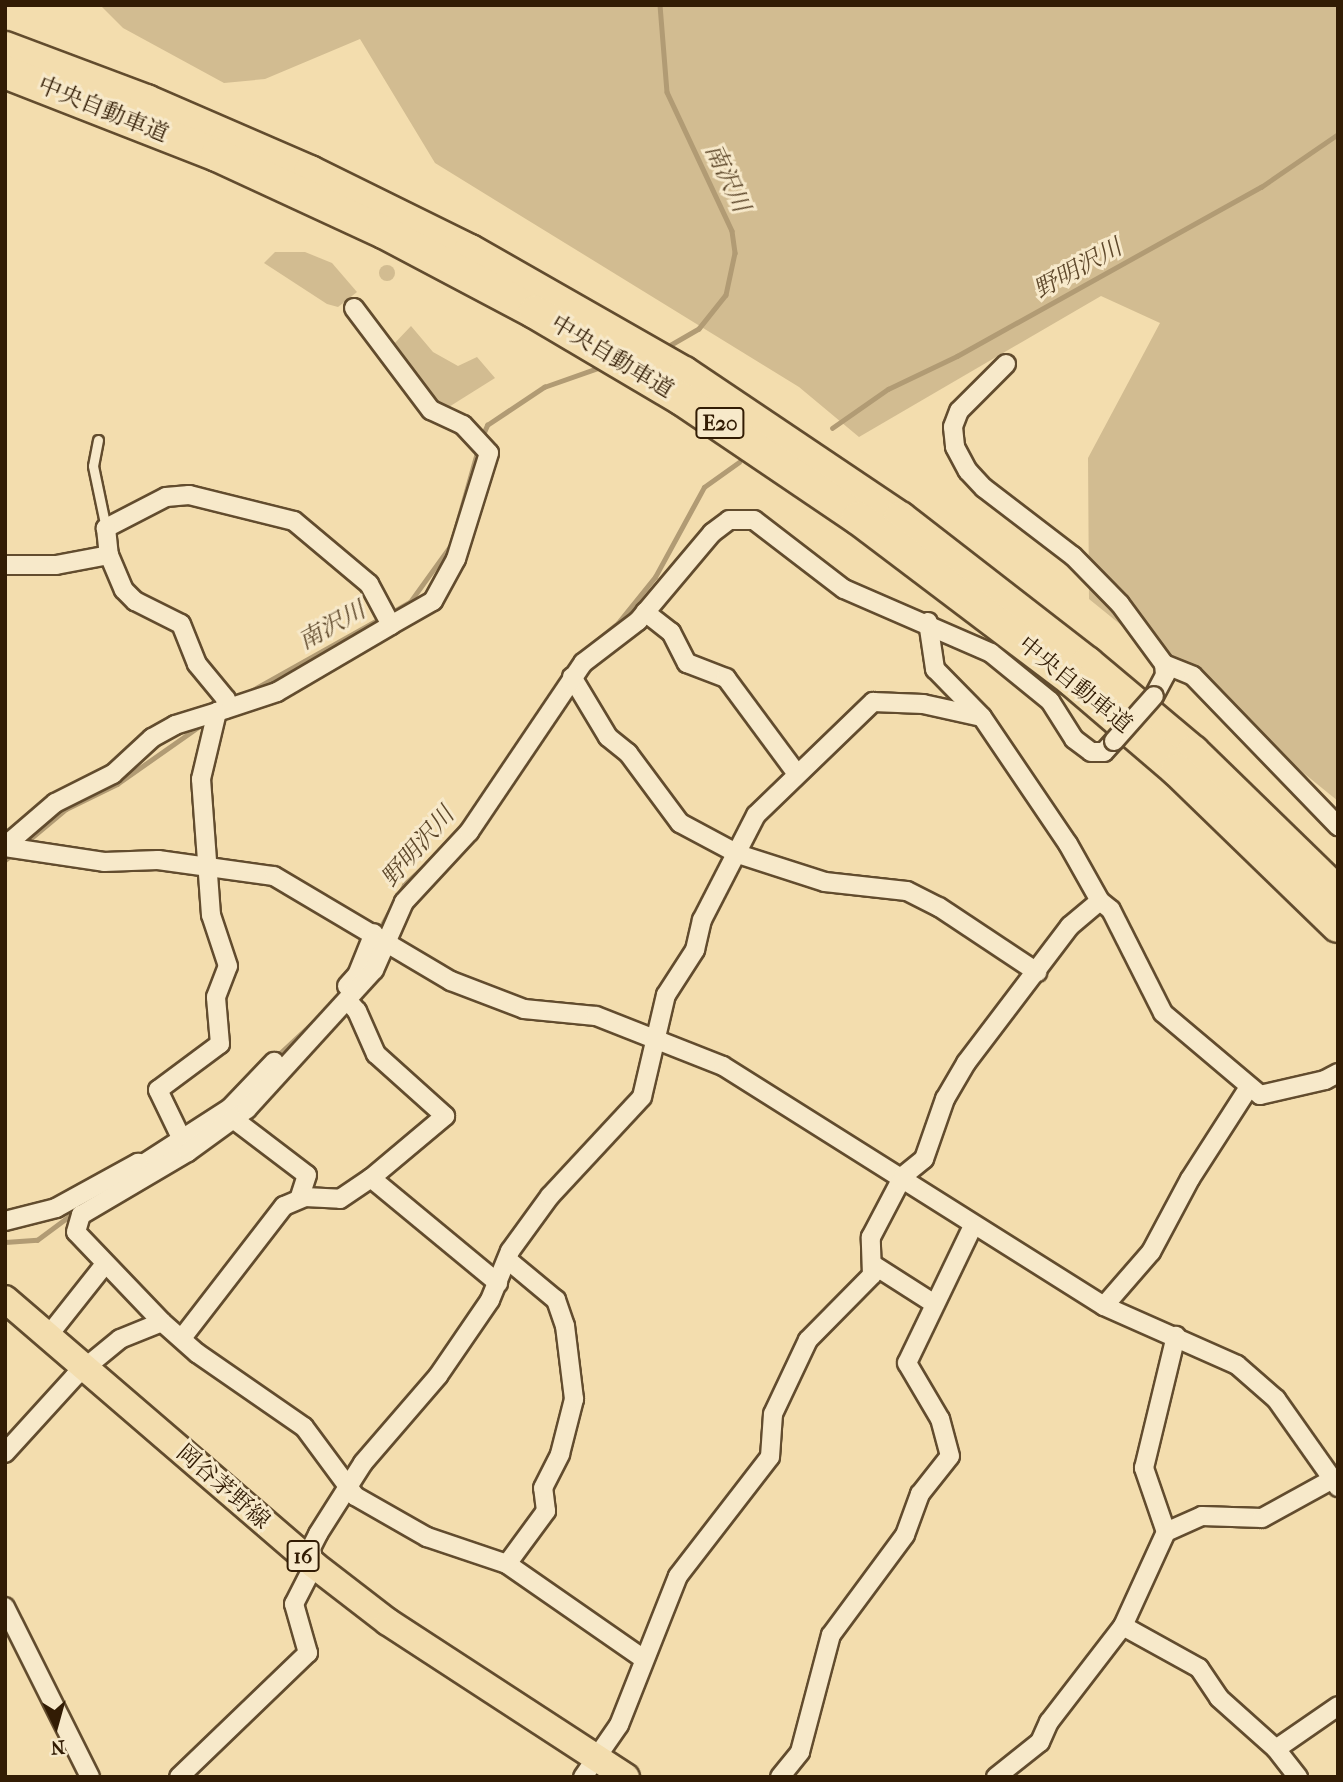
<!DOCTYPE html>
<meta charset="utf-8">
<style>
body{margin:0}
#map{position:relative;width:1343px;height:1782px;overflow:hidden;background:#f3ddae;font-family:"IM FELL French Canon","Noto Serif JP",serif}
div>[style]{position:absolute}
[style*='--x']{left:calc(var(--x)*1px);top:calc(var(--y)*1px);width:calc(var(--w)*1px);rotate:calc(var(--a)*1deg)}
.green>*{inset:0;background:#d2bc91}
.round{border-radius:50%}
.stream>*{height:4.5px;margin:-2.25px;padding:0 2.25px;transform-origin:2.25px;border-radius:2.25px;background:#b19b74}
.roads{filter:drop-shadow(2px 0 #624c2e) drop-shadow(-2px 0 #624c2e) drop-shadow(0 2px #624c2e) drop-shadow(0 -2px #624c2e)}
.lane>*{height:9px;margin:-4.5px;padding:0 4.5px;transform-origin:4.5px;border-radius:4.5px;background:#f7e9ca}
.street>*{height:18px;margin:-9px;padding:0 9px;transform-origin:9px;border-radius:9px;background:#f7e9ca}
.primary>*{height:26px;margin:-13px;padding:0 13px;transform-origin:13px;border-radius:13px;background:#f3ddae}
.highway>*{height:32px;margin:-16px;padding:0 16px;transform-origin:16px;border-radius:16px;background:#f3ddae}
.bridges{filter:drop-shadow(2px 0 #624c2e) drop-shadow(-2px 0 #624c2e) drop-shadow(0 2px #624c2e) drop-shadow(0 -2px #624c2e)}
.street-bridge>*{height:18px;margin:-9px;padding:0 9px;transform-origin:9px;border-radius:9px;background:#f7e9ca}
span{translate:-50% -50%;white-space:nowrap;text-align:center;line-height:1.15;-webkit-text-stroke:6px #f7e9ca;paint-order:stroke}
.shield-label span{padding:2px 5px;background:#f7e9ca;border:2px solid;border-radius:5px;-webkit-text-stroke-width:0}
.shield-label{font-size:21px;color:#321c04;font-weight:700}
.street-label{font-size:23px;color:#321c04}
.water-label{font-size:24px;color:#5e482b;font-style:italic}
.frame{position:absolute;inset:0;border:7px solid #321c04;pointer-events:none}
.north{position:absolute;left:21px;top:1691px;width:70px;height:70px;-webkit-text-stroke:5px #f7e9ca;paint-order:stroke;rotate:175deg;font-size:19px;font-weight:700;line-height:28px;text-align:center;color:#321c04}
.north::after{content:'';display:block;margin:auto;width:24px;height:32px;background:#321c04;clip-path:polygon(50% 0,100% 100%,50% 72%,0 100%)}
</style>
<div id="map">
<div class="green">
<div style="clip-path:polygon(100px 5px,1338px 5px,1338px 801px,1089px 599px,1088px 458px,1160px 323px,1101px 296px,859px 437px,799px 387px,435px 163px,360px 39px,265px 79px,224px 83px,123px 28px)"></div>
<div style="clip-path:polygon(275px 252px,305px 252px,332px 263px,357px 292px,338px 307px,327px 304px,264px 263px)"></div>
<div class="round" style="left:379px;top:265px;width:16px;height:16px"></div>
<div style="clip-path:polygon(411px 326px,433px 352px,458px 366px,477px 357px,495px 378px,444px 410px,392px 346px)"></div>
</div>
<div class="stream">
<div style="--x:660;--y:5;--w:87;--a:85.4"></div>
<div style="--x:667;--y:92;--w:153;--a:64.9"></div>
<div style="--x:732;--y:231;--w:22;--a:82"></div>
<div style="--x:735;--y:253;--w:43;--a:102.1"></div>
<div style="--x:726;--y:295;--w:43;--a:128.5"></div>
<div style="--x:699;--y:329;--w:32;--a:150"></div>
<div style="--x:832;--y:428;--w:68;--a:-34.9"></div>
<div style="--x:888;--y:389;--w:76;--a:-25.6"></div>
<div style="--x:957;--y:356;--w:348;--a:-29.1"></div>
<div style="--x:1261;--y:187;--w:93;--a:-34.5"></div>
<div style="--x:482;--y:437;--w:13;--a:-67"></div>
<div style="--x:487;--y:425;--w:69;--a:-33.7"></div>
<div style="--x:544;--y:387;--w:57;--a:-19.4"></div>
<div style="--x:389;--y:614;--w:24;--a:-30"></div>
<div style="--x:410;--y:602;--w:70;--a:-54.3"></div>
<div style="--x:451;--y:545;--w:100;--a:-74.3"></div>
<div style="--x:555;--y:689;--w:37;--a:-57"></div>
<div style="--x:575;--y:658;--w:55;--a:-39.1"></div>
<div style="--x:618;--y:623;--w:59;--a:-51.2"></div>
<div style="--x:655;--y:577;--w:102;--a:-61.4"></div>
<div style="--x:704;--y:487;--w:43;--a:-35.5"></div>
<div style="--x:242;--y:696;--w:159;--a:-29.3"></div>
<div style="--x:457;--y:833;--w:124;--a:-55.5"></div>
<div style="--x:23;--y:845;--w:56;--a:-39.9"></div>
<div style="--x:66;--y:809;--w:57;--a:-26.1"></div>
<div style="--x:117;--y:784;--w:103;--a:-35.1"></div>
<div style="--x:5;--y:860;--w:11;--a:-38"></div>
<div style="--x:379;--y:930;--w:51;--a:-60.9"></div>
<div style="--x:404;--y:885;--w:41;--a:-43"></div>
<div style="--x:275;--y:1058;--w:64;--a:-43.1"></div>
<div style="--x:5;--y:1242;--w:32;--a:-4"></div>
<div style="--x:37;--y:1240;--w:49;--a:-36.6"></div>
</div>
<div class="roads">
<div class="lane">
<div style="--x:98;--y:440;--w:26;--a:101"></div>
<div style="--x:93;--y:466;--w:63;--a:78.2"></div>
</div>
<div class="street">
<div style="--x:354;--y:308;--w:128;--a:53"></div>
<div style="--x:431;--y:410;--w:35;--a:25"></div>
<div style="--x:463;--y:425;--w:38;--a:47"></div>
<div style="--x:489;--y:453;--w:111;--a:107.3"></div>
<div style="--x:456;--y:559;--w:48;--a:118.7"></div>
<div style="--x:433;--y:601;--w:48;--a:150.3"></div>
<div style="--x:1006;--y:364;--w:66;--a:135"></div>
<div style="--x:959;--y:411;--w:17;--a:111"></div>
<div style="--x:953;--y:427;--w:20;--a:84"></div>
<div style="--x:955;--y:447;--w:27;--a:62"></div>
<div style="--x:968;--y:471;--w:23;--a:47"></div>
<div style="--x:984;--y:488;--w:112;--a:37.4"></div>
<div style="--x:1073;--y:556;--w:67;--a:45.6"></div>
<div style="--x:1120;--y:604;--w:74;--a:53.7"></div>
<div style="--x:1164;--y:664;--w:31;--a:22"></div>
<div style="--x:1193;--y:676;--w:209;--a:46"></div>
<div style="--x:5;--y:565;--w:51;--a:0"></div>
<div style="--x:56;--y:565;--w:54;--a:-10.7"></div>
<div style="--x:645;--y:612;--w:33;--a:38"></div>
<div style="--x:671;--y:632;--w:35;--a:63"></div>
<div style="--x:687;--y:663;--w:42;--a:21"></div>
<div style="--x:726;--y:678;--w:119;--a:53.5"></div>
<div style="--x:928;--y:622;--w:48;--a:81.5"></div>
<div style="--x:935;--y:669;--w:67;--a:45.6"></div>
<div style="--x:982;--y:717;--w:153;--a:55.9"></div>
<div style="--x:1068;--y:844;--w:65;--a:60.7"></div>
<div style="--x:1100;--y:901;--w:14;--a:39"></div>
<div style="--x:1111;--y:910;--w:115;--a:63.2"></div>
<div style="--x:1163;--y:1013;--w:127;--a:40.2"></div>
<div style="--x:1260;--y:1095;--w:67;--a:-13"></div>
<div style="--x:1325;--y:1080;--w:15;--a:-28"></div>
<div style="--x:572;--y:677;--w:70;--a:59"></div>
<div style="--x:608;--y:737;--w:26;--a:39"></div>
<div style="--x:628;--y:753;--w:87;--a:53.4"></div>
<div style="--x:680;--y:823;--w:66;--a:28.1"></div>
<div style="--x:738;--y:854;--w:91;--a:17.8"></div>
<div style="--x:825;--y:882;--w:82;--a:6.3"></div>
<div style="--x:907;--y:891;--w:36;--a:27"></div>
<div style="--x:939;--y:907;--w:118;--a:33.6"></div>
<div style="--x:1154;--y:696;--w:24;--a:-62"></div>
<div style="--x:1165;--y:675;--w:11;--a:-95"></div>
<div style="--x:5;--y:846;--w:66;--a:-40.7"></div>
<div style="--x:55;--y:803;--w:65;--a:-26.6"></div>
<div style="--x:113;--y:774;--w:53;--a:-42.7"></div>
<div style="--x:152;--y:738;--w:26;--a:-29"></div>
<div style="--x:175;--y:725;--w:44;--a:-17.2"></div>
<div style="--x:217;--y:712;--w:63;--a:-18.4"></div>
<div style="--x:277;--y:692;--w:132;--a:-30.4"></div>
<div style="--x:391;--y:625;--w:47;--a:-118.2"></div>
<div style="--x:369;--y:584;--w:98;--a:-140"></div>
<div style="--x:294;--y:521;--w:108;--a:-166.1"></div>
<div style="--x:189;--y:495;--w:23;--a:175"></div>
<div style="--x:166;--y:497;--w:68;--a:152.7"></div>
<div style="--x:106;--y:528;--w:27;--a:84"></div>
<div style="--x:109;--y:555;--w:38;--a:67"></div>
<div style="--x:124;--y:590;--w:16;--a:45"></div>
<div style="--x:135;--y:601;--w:51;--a:26.6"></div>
<div style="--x:181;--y:624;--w:43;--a:68.2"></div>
<div style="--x:197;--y:664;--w:45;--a:50.4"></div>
<div style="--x:226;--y:699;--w:10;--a:96"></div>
<div style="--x:5;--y:847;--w:100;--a:8.6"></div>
<div style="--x:104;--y:862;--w:54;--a:-2.1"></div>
<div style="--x:158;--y:860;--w:117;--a:7.9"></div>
<div style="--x:274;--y:876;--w:206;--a:30.7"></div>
<div style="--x:451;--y:981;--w:78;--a:21"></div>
<div style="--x:524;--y:1009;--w:72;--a:5.6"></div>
<div style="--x:596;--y:1016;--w:136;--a:21.5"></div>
<div style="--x:723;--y:1066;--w:450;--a:32.2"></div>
<div style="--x:1104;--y:1306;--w:145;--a:23.9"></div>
<div style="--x:1237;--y:1365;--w:52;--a:41.1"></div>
<div style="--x:1276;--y:1399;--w:108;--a:54.8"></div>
<div style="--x:347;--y:986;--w:15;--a:-48"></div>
<div style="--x:357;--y:975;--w:45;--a:-68"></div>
<div style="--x:348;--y:1001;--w:13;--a:48"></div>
<div style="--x:357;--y:1011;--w:47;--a:66.2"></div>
<div style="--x:376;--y:1054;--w:93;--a:41.9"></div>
<div style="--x:445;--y:1116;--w:97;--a:140"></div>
<div style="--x:236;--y:1121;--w:89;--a:37.3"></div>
<div style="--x:307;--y:1175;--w:25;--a:108"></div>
<div style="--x:188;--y:1152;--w:69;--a:-115.8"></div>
<div style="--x:158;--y:1090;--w:77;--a:-36.6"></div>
<div style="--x:220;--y:1044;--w:47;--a:-94.9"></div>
<div style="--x:216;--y:997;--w:33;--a:-69"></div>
<div style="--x:228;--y:966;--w:54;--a:-108.4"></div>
<div style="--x:211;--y:915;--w:136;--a:-94.2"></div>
<div style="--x:201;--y:779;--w:69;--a:-76.6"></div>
<div style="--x:140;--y:1166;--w:107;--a:-32.8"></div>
<div style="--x:230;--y:1108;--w:64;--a:-46.3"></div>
<div style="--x:5;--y:1221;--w:53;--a:-14.3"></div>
<div style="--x:56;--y:1208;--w:94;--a:-28.8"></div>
<div style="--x:138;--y:1163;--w:10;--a:66"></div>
<div style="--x:872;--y:1264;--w:72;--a:32.6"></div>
<div style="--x:1104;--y:1306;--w:72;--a:-49"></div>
<div style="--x:1151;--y:1252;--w:83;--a:-61.9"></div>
<div style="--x:1190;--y:1179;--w:109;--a:-57.3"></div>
<div style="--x:162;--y:1322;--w:47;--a:41.5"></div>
<div style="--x:197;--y:1353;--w:130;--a:34.7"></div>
<div style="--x:304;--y:1427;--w:86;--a:53.5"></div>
<div style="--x:355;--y:1496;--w:83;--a:29.7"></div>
<div style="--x:427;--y:1537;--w:84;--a:18.6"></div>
<div style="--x:507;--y:1564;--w:165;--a:34.8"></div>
<div style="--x:48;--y:1336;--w:92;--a:-51.6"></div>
<div style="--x:182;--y:1338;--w:167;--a:-52.3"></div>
<div style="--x:284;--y:1206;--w:23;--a:-23"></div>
<div style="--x:305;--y:1197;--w:35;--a:3"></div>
<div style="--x:340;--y:1199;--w:37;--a:-34"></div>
<div style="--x:371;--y:1178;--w:165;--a:39.6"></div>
<div style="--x:5;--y:1453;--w:104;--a:-47.7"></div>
<div style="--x:75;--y:1376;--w:58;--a:-39.4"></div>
<div style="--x:120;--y:1339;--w:45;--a:-22"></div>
<div style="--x:162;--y:1322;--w:124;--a:-133.7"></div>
<div style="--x:76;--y:1232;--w:18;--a:-74"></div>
<div style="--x:81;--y:1215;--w:124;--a:-30.5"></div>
<div style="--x:188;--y:1152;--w:73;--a:-36.1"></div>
<div style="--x:247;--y:1109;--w:188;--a:-47.6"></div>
<div style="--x:374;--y:970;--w:74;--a:-66.2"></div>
<div style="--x:404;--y:902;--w:96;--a:-47.1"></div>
<div style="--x:469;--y:832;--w:204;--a:-56"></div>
<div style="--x:583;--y:663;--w:69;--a:-37.4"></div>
<div style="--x:638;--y:621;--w:115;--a:-49.9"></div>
<div style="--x:712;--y:533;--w:21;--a:-37"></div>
<div style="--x:729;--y:520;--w:25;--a:0"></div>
<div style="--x:754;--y:520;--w:113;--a:37.5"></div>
<div style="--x:844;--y:589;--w:160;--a:23.5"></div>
<div style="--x:991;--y:653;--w:76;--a:39.1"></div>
<div style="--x:1050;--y:701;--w:45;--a:57.7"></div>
<div style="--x:1074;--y:739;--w:21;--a:37"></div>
<div style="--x:1091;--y:752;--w:13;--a:0"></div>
<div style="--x:1104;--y:752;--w:15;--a:-48"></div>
<div style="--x:1166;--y:1532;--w:68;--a:-109"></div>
<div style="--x:1144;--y:1468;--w:136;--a:-76.4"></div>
<div style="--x:507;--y:1564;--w:66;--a:-53.7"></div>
<div style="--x:546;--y:1511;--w:23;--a:-97"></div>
<div style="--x:543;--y:1488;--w:38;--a:-63"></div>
<div style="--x:560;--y:1454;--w:57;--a:-75.7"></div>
<div style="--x:574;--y:1399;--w:74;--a:-97"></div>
<div style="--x:565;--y:1326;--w:28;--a:-109"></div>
<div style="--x:556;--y:1300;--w:62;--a:-140.2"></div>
<div style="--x:5;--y:1607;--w:190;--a:63.4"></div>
<div style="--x:1123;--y:1626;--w:87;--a:28.9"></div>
<div style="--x:1199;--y:1668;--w:36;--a:56"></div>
<div style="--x:1219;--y:1698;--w:76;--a:41.8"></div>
<div style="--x:1276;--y:1749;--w:36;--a:52"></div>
<div style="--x:1276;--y:1749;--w:75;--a:-34.7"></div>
<div style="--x:179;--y:1777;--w:179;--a:-43.9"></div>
<div style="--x:308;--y:1653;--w:51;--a:-105.9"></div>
<div style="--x:294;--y:1604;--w:44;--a:-62.9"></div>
<div style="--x:314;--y:1565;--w:17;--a:-100"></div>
<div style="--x:311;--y:1548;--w:16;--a:-63"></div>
<div style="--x:318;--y:1534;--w:84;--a:-57.6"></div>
<div style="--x:363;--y:1463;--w:115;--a:-49.2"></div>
<div style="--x:438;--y:1376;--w:92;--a:-55.6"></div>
<div style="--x:490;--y:1300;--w:53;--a:-67.8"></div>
<div style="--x:510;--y:1251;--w:68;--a:-54"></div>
<div style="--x:550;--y:1196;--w:135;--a:-47.1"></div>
<div style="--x:642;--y:1097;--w:105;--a:-76.8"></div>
<div style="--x:666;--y:995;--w:54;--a:-57.2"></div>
<div style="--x:695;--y:950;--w:31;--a:-77"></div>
<div style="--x:702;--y:920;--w:118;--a:-62.8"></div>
<div style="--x:756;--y:815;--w:163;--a:-44"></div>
<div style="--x:873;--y:702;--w:50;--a:2.3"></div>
<div style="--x:923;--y:704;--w:60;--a:12.4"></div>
<div style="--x:583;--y:1777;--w:63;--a:-55.3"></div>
<div style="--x:619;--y:1725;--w:160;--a:-68.4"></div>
<div style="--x:678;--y:1576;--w:150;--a:-52.3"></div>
<div style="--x:770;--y:1457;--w:43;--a:-86"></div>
<div style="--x:773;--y:1414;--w:82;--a:-64.7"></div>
<div style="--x:808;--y:1340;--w:91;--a:-45.4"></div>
<div style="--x:872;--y:1275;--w:38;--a:-92"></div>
<div style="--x:871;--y:1237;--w:69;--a:-62.3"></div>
<div style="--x:903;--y:1176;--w:27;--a:-39"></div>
<div style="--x:924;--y:1159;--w:64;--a:-70.7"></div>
<div style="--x:945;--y:1099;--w:42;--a:-59.7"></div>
<div style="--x:966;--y:1063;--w:172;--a:-52.8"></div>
<div style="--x:1070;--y:926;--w:39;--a:-40"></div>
<div style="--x:780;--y:1777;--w:32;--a:-51"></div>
<div style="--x:800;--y:1752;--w:121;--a:-75.2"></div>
<div style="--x:831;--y:1635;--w:124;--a:-53.5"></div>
<div style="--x:905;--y:1535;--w:44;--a:-69.9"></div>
<div style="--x:920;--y:1494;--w:48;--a:-51.7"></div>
<div style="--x:950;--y:1456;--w:38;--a:-105"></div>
<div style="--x:940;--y:1419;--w:65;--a:-120.5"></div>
<div style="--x:907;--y:1363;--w:152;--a:-64.3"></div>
<div style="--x:996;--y:1777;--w:56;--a:-38.5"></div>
<div style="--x:1040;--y:1742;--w:22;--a:-66"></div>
<div style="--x:1049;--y:1722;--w:121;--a:-52.4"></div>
<div style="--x:1123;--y:1626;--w:103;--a:-65.4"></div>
<div style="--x:1166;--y:1532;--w:39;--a:-24"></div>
<div style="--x:1202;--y:1516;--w:60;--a:1.9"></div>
<div style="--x:1262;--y:1518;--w:81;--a:-28.8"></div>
</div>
<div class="primary">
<div style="--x:5;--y:1299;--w:408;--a:40.7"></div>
<div style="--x:314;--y:1565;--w:93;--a:37.6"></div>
<div style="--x:388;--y:1622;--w:284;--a:33.1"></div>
</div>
<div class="highway">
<div style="--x:5;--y:48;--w:151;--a:20.6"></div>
<div style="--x:146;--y:101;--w:179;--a:23.4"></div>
<div style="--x:310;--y:172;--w:178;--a:26.3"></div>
<div style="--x:470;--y:251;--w:246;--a:29.7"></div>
<div style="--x:684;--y:373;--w:260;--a:33.9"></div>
<div style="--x:900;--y:518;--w:237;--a:37.8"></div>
<div style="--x:1087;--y:663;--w:138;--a:40"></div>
<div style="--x:1193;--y:752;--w:202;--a:44.2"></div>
<div style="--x:5;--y:72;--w:228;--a:21.4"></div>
<div style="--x:217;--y:155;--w:184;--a:24.8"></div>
<div style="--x:384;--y:232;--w:171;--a:27.9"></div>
<div style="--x:535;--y:312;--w:171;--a:30.6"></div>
<div style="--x:682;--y:399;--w:212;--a:34.1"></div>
<div style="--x:858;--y:518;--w:268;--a:37.1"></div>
<div style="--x:1072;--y:680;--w:138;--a:40.6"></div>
<div style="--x:1177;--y:770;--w:224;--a:44.1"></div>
</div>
</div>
<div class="bridges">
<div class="street-bridge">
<div style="--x:1114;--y:741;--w:60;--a:-48.4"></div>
</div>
</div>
<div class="shield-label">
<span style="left:720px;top:423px">E20</span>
<span style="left:303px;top:1556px">16</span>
</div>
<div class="street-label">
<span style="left:103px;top:110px;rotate:22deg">中央自動車道</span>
<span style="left:612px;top:357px;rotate:31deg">中央自動車道</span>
<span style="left:1075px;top:685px;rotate:39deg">中央自動車道</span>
<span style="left:223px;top:1487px;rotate:41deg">岡谷茅野線</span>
</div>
<div class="water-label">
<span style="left:727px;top:178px;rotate:65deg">南沢川</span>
<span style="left:1078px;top:269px;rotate:-29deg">野明沢川</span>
<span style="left:332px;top:626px;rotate:-29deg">南沢川</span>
<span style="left:418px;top:847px;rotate:-49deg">野明沢川</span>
</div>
<div class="frame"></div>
<div class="north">N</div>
</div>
